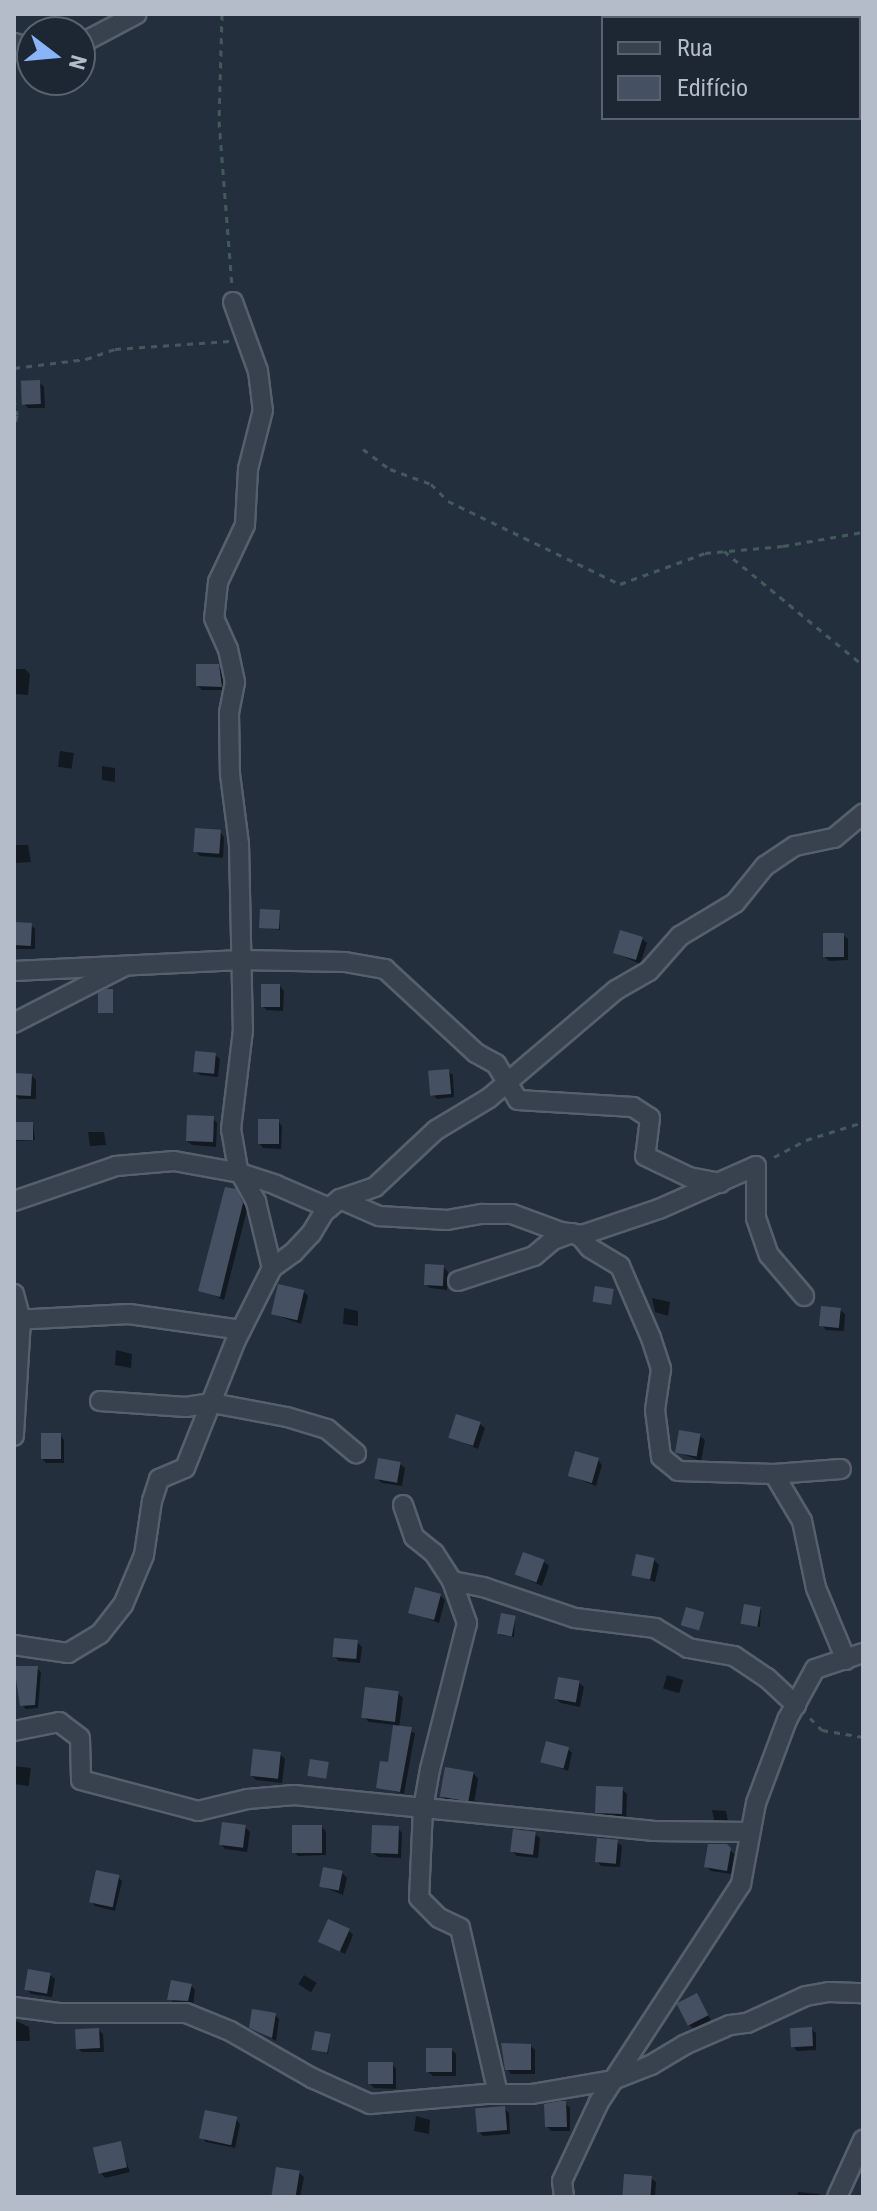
<!DOCTYPE html>
<meta charset="utf-8">
<style>
body{margin:0}
#map{position:relative;width:877px;height:2211px;overflow:hidden;background:#242f3e;font-family:"Roboto Condensed",sans-serif}
div>[style]{position:absolute}
[style*='--x']{left:calc(var(--x)*1px);top:calc(var(--y)*1px);width:calc(var(--w)*1px);rotate:calc(var(--a)*1deg)}
.shadow>*{inset:0;background:#0007;transform-origin:0 0}
.building>*{inset:0;background:#455162;transform-origin:0 0}
.path>*{height:3px;margin-top:-1.5px;transform-origin:0;background:repeating-linear-gradient(90deg,#44595c 0 6px,transparent 0 12px)}
.roads{filter:drop-shadow(2px 0 #565f6c) drop-shadow(-2px 0 #565f6c) drop-shadow(0 2px #565f6c) drop-shadow(0 -2px #565f6c)}
.minor>*{height:18px;margin:-9px;padding:0 9px;transform-origin:9px;border-radius:9px;background:#38414e}
span{translate:-50% -50%;white-space:nowrap;text-align:center;line-height:1.15;-webkit-text-stroke:8px #1d2633;paint-order:stroke}
.frame{position:absolute;inset:0;border:16px solid #b4bcc9;pointer-events:none}
.legend{position:absolute;left:601px;top:16px;width:260px;height:104px;box-sizing:border-box;background:#1d2633;border:2px solid #59626f;margin:0;padding:10px 14px;list-style:none;font-size:24px;color:#b4bcc9}
.legend li{display:flex;align-items:center;gap:16px;height:40px}
.legend b{width:40px;border:2px solid #59626f}
.north{position:absolute;left:16px;top:16px;width:80px;height:80px;box-sizing:border-box;background:#1d2633;border:2px solid #59626f;border-radius:50%;rotate:106deg;font-size:22px;font-weight:700;line-height:32px;text-align:center;color:#b4bcc9}
.north::after{content:'';display:block;margin:auto;width:28px;height:36px;background:#8ab4f8;clip-path:polygon(50% 0,100% 100%,50% 72%,0 100%)}
</style>
<div id="map">
<div class="shadow">
<div style="clip-path:polygon(39px 382px,44px 387px,45px 408px,28px 408px,24px 404px)"></div>
<div style="clip-path:polygon(218px 666px,223px 671px,225px 690px,202px 690px,198px 686px)"></div>
<div style="clip-path:polygon(14px 669px,25px 669px,30px 674px,28px 695px,14px 694px)"></div>
<div style="left:60px;top:751px;width:14px;height:16px;rotate:8deg"></div>
<div style="clip-path:polygon(102px 766px,115px 768px,115px 782px,102px 780px)"></div>
<div style="clip-path:polygon(220px 832px,224px 837px,223px 858px,200px 856px,195px 851px)"></div>
<div style="clip-path:polygon(14px 845px,28px 845px,31px 862px,14px 863px)"></div>
<div style="clip-path:polygon(280px 912px,280px 930px,262px 927px)"></div>
<div style="clip-path:polygon(14px 924px,31px 925px,35px 929px,35px 949px,14px 949px)"></div>
<div style="clip-path:polygon(843px 935px,848px 939px,848px 960px,829px 961px,824px 956px)"></div>
<div style="clip-path:polygon(642px 939px,647px 943px,640px 964px,616px 953px)"></div>
<div style="clip-path:polygon(280px 986px,284px 991px,283px 1011px,267px 1010px,262px 1006px)"></div>
<div style="clip-path:polygon(215px 1055px,220px 1059px,218px 1077px,200px 1075px,195px 1071px)"></div>
<div style="clip-path:polygon(448px 1071px,453px 1075px,454px 1097px,437px 1099px,432px 1094px)"></div>
<div style="clip-path:polygon(32px 1076px,36px 1080px,36px 1099px,19px 1099px,14px 1094px)"></div>
<div style="clip-path:polygon(213px 1118px,217px 1123px,216px 1147px,192px 1145px,187px 1141px)"></div>
<div style="clip-path:polygon(278px 1121px,282px 1126px,281px 1149px,263px 1148px,259px 1143px)"></div>
<div style="clip-path:polygon(33px 1124px,35px 1140px,17px 1141px,15px 1140px)"></div>
<div style="clip-path:polygon(88px 1132px,104px 1132px,106px 1145px,90px 1146px)"></div>
<div style="clip-path:polygon(240px 1196px,247px 1210px,224px 1300px,201px 1290px)"></div>
<div style="clip-path:polygon(443px 1267px,448px 1272px,447px 1290px,430px 1288px,425px 1284px)"></div>
<div style="clip-path:polygon(303px 1291px,308px 1296px,301px 1324px,273px 1314px)"></div>
<div style="clip-path:polygon(652px 1298px,670px 1302px,668px 1316px,655px 1312px)"></div>
<div style="clip-path:polygon(344px 1308px,358px 1311px,358px 1326px,343px 1324px)"></div>
<div style="clip-path:polygon(840px 1310px,845px 1314px,844px 1331px,826px 1330px,822px 1325px)"></div>
<div style="clip-path:polygon(116px 1350px,132px 1354px,131px 1368px,115px 1365px)"></div>
<div style="clip-path:polygon(480px 1424px,485px 1428px,478px 1449px,451px 1437px)"></div>
<div style="clip-path:polygon(60px 1435px,64px 1440px,64px 1463px,46px 1463px,42px 1458px)"></div>
<div style="clip-path:polygon(700px 1436px,705px 1440px,701px 1461px,677px 1452px)"></div>
<div style="clip-path:polygon(598px 1460px,602px 1465px,596px 1486px,570px 1476px)"></div>
<div style="clip-path:polygon(400px 1464px,405px 1468px,402px 1486px,382px 1483px,377px 1479px)"></div>
<div style="clip-path:polygon(654px 1560px,659px 1565px,655px 1582px,633px 1574px)"></div>
<div style="clip-path:polygon(544px 1562px,549px 1566px,542px 1586px,518px 1575px)"></div>
<div style="clip-path:polygon(440px 1595px,445px 1600px,439px 1623px,411px 1612px)"></div>
<div style="clip-path:polygon(761px 1608px,760px 1627px,743px 1623px)"></div>
<div style="clip-path:polygon(515px 1618px,514px 1637px,501px 1635px,499px 1634px)"></div>
<div style="clip-path:polygon(357px 1642px,362px 1647px,360px 1663px,339px 1661px,334px 1656px)"></div>
<div style="clip-path:polygon(16px 1668px,37px 1668px,41px 1672px,38px 1708px,26px 1709px,22px 1705px)"></div>
<div style="left:667px;top:1675px;width:17px;height:14px;rotate:17deg"></div>
<div style="clip-path:polygon(579px 1683px,584px 1687px,580px 1707px,561px 1703px,556px 1699px)"></div>
<div style="clip-path:polygon(398px 1693px,403px 1698px,399px 1728px,415px 1733px,404px 1794px,378px 1787px,389px 1765px,395px 1725px,369px 1722px,364px 1717px)"></div>
<div style="clip-path:polygon(568px 1749px,572px 1753px,568px 1771px,543px 1762px)"></div>
<div style="clip-path:polygon(280px 1754px,285px 1759px,282px 1783px,256px 1780px,252px 1776px)"></div>
<div style="left:14px;top:1766px;width:17px;height:18px;rotate:7deg"></div>
<div style="clip-path:polygon(474px 1774px,478px 1779px,474px 1804px,446px 1800px,442px 1796px)"></div>
<div style="clip-path:polygon(622px 1789px,627px 1794px,626px 1820px,602px 1817px,598px 1812px)"></div>
<div style="clip-path:polygon(712px 1810px,726px 1811px,728px 1821px,714px 1820px)"></div>
<div style="clip-path:polygon(245px 1827px,250px 1832px,247px 1852px,225px 1849px,221px 1844px)"></div>
<div style="clip-path:polygon(322px 1827px,326px 1832px,326px 1855px,298px 1856px,294px 1852px)"></div>
<div style="clip-path:polygon(398px 1828px,402px 1833px,401px 1858px,378px 1857px,373px 1853px)"></div>
<div style="clip-path:polygon(535px 1834px,540px 1838px,538px 1858px,517px 1856px,512px 1851px)"></div>
<div style="clip-path:polygon(617px 1842px,622px 1846px,620px 1867px,601px 1866px,597px 1861px)"></div>
<div style="clip-path:polygon(726px 1846px,734px 1854px,731px 1874px,711px 1871px,706px 1866px)"></div>
<div style="clip-path:polygon(342px 1873px,347px 1878px,343px 1895px,321px 1886px)"></div>
<div style="clip-path:polygon(118px 1877px,122px 1881px,115px 1911px,95px 1906px,91px 1901px)"></div>
<div style="clip-path:polygon(349px 1931px,353px 1935px,345px 1954px,320px 1941px)"></div>
<div style="clip-path:polygon(50px 1975px,55px 1979px,52px 1997px,31px 1994px,27px 1989px)"></div>
<div style="left:304px;top:1975px;width:15px;height:11px;rotate:32deg"></div>
<div style="clip-path:polygon(191px 1985px,195px 1990px,193px 2005px,174px 2003px,170px 1999px)"></div>
<div style="clip-path:polygon(696px 1996px,711px 2020px,694px 2029px,689px 2025px)"></div>
<div style="clip-path:polygon(275px 2015px,279px 2019px,276px 2041px,251px 2027px)"></div>
<div style="clip-path:polygon(14px 2020px,29px 2027px,30px 2041px,14px 2041px)"></div>
<div style="clip-path:polygon(811px 2029px,816px 2033px,816px 2050px,797px 2051px,793px 2046px)"></div>
<div style="clip-path:polygon(98px 2030px,103px 2034px,104px 2052px,82px 2052px,77px 2048px)"></div>
<div style="clip-path:polygon(330px 2036px,328px 2054px,313px 2049px)"></div>
<div style="clip-path:polygon(531px 2046px,535px 2050px,535px 2074px,511px 2074px,507px 2069px)"></div>
<div style="clip-path:polygon(452px 2050px,456px 2054px,456px 2076px,433px 2076px,428px 2072px)"></div>
<div style="clip-path:polygon(392px 2064px,396px 2069px,396px 2089px,374px 2088px,369px 2083px)"></div>
<div style="clip-path:polygon(565px 2103px,570px 2108px,570px 2131px,551px 2131px,547px 2126px)"></div>
<div style="clip-path:polygon(504px 2108px,509px 2113px,510px 2134px,483px 2136px,478px 2131px)"></div>
<div style="clip-path:polygon(416px 2116px,430px 2120px,429px 2134px,414px 2131px)"></div>
<div style="clip-path:polygon(236px 2119px,240px 2124px,235px 2148px,206px 2142px,201px 2137px)"></div>
<div style="clip-path:polygon(120px 2144px,130px 2172px,105px 2178px,101px 2173px)"></div>
<div style="clip-path:polygon(299px 2173px,304px 2177px,300px 2197px,274px 2194px)"></div>
<div style="clip-path:polygon(651px 2178px,656px 2182px,655px 2197px,625px 2197px)"></div>
<div style="clip-path:polygon(798px 2192px,819px 2194px,822px 2197px,797px 2197px)"></div>
</div>
<div class="building">
<div style="left:40px;top:380px;width:24px;height:19px;rotate:88deg"></div>
<div style="clip-path:polygon(196px 664px,219px 664px,222px 687px,196px 686px)"></div>
<div style="left:195px;top:828px;width:26px;height:24px;rotate:4deg"></div>
<div style="left:260px;top:909px;width:20px;height:19px;rotate:3deg"></div>
<div style="left:14px;top:922px;width:18px;height:23px;rotate:3deg"></div>
<div style="left:620px;top:930px;width:24px;height:24px;rotate:17deg"></div>
<div style="left:823px;top:933px;width:21px;height:24px"></div>
<div style="left:261px;top:984px;width:19px;height:23px"></div>
<div style="clip-path:polygon(106px 989px,113px 989px,113px 1013px,98px 1013px,98px 993px)"></div>
<div style="left:195px;top:1051px;width:21px;height:21px;rotate:5deg"></div>
<div style="left:449px;top:1069px;width:25px;height:21px;rotate:85deg"></div>
<div style="left:14px;top:1073px;width:18px;height:22px;rotate:3deg"></div>
<div style="left:187px;top:1115px;width:27px;height:26px;rotate:2deg"></div>
<div style="left:258px;top:1119px;width:21px;height:25px"></div>
<div style="left:14px;top:1122px;width:19px;height:18px"></div>
<div style="clip-path:polygon(225px 1187px,236px 1189px,243px 1203px,220px 1297px,198px 1291px)"></div>
<div style="left:425px;top:1264px;width:19px;height:21px;rotate:3deg"></div>
<div style="left:278px;top:1284px;width:27px;height:31px;rotate:13deg"></div>
<div style="left:595px;top:1286px;width:19px;height:16px;rotate:9deg"></div>
<div style="left:821px;top:1306px;width:20px;height:20px;rotate:6deg"></div>
<div style="left:456px;top:1414px;width:26px;height:25px;rotate:18deg"></div>
<div style="left:679px;top:1430px;width:22px;height:23px;rotate:10deg"></div>
<div style="left:41px;top:1433px;width:20px;height:26px"></div>
<div style="left:575px;top:1451px;width:25px;height:26px;rotate:16deg"></div>
<div style="left:378px;top:1458px;width:23px;height:21px;rotate:10deg"></div>
<div style="left:523px;top:1552px;width:23px;height:24px;rotate:20deg"></div>
<div style="left:636px;top:1554px;width:19px;height:22px;rotate:12deg"></div>
<div style="left:415px;top:1587px;width:27px;height:27px;rotate:15deg"></div>
<div style="left:744px;top:1604px;width:17px;height:20px;rotate:10deg"></div>
<div style="left:686px;top:1607px;width:19px;height:19px;rotate:16deg"></div>
<div style="left:501px;top:1613px;width:15px;height:21px;rotate:11deg"></div>
<div style="left:334px;top:1638px;width:24px;height:19px;rotate:5deg"></div>
<div style="clip-path:polygon(14px 1666px,38px 1666px,35px 1705px,20px 1706px)"></div>
<div style="left:558px;top:1677px;width:22px;height:22px;rotate:10deg"></div>
<div style="left:365px;top:1687px;width:34px;height:31px;rotate:7deg"></div>
<div style="clip-path:polygon(393px 1725px,412px 1727px,400px 1792px,376px 1788px,380px 1761px,388px 1762px)"></div>
<div style="left:546px;top:1741px;width:24px;height:22px;rotate:15deg"></div>
<div style="left:253px;top:1749px;width:28px;height:27px;rotate:6deg"></div>
<div style="left:310px;top:1759px;width:19px;height:17px;rotate:9deg"></div>
<div style="left:445px;top:1767px;width:29px;height:30px;rotate:10deg"></div>
<div style="left:596px;top:1786px;width:27px;height:27px;rotate:2deg"></div>
<div style="left:222px;top:1822px;width:24px;height:23px;rotate:7deg"></div>
<div style="left:292px;top:1825px;width:30px;height:28px"></div>
<div style="left:372px;top:1825px;width:27px;height:28px;rotate:2deg"></div>
<div style="left:513px;top:1829px;width:23px;height:23px;rotate:7deg"></div>
<div style="left:597px;top:1838px;width:21px;height:24px;rotate:5deg"></div>
<div style="clip-path:polygon(708px 1844px,727px 1844px,731px 1848px,727px 1871px,704px 1867px)"></div>
<div style="left:323px;top:1867px;width:20px;height:20px;rotate:11deg"></div>
<div style="left:96px;top:1870px;width:24px;height:33px;rotate:12deg"></div>
<div style="left:328px;top:1919px;width:24px;height:25px;rotate:24deg"></div>
<div style="left:28px;top:1969px;width:23px;height:21px;rotate:10deg"></div>
<div style="clip-path:polygon(171px 1980px,192px 1984px,188px 2001px,167px 2000px)"></div>
<div style="left:697px;top:1993px;width:25px;height:23px;rotate:63deg"></div>
<div style="clip-path:polygon(252px 2009px,276px 2013px,272px 2038px,249px 2028px)"></div>
<div style="left:812px;top:2027px;width:19px;height:22px;rotate:87deg"></div>
<div style="left:99px;top:2028px;width:20px;height:24px;rotate:87deg"></div>
<div style="left:315px;top:2031px;width:16px;height:19px;rotate:11deg"></div>
<div style="clip-path:polygon(501px 2043px,531px 2044px,531px 2070px,505px 2070px)"></div>
<div style="left:426px;top:2048px;width:26px;height:24px"></div>
<div style="left:368px;top:2062px;width:25px;height:22px"></div>
<div style="clip-path:polygon(560px 2101px,566px 2101px,567px 2127px,545px 2127px,544px 2104px)"></div>
<div style="left:505px;top:2106px;width:24px;height:30px;rotate:85deg"></div>
<div style="left:205px;top:2110px;width:33px;height:29px;rotate:12deg"></div>
<div style="left:121px;top:2141px;width:27px;height:29px;rotate:77deg"></div>
<div style="left:276px;top:2167px;width:24px;height:28px;rotate:9deg"></div>
<div style="left:624px;top:2174px;width:28px;height:23px;rotate:4deg"></div>
</div>
<div class="path">
<div style="--x:222;--y:14;--w:107;--a:91.6"></div>
<div style="--x:219;--y:121;--w:165;--a:85.5"></div>
<div style="--x:14;--y:368;--w:73;--a:-7.1"></div>
<div style="--x:86;--y:359;--w:31;--a:-19"></div>
<div style="--x:115;--y:349;--w:115;--a:-4"></div>
<div style="--x:14;--y:399;--w:16;--a:79"></div>
<div style="--x:17;--y:415;--w:14;--a:102"></div>
<div style="--x:363;--y:449;--w:34;--a:37"></div>
<div style="--x:390;--y:469;--w:44;--a:20.1"></div>
<div style="--x:431;--y:484;--w:24;--a:45"></div>
<div style="--x:448;--y:501;--w:191;--a:25.8"></div>
<div style="--x:620;--y:584;--w:90;--a:-20"></div>
<div style="--x:705;--y:553;--w:78;--a:-5.1"></div>
<div style="--x:783;--y:546;--w:81;--a:-9.9"></div>
<div style="--x:724;--y:551;--w:180;--a:39.4"></div>
<div style="--x:14;--y:624;--w:10;--a:90"></div>
<div style="--x:774;--y:1157;--w:36;--a:-28"></div>
<div style="--x:806;--y:1140;--w:60;--a:-17.5"></div>
<div style="--x:810;--y:1718;--w:17;--a:45"></div>
<div style="--x:822;--y:1730;--w:42;--a:9.7"></div>
</div>
<div class="roads">
<div class="minor">
<div style="--x:14;--y:43;--w:19;--a:16"></div>
<div style="--x:80;--y:44;--w:64;--a:-27.8"></div>
<div style="--x:233;--y:302;--w:73;--a:70.1"></div>
<div style="--x:258;--y:371;--w:39;--a:83"></div>
<div style="--x:263;--y:410;--w:61;--a:104.3"></div>
<div style="--x:248;--y:469;--w:56;--a:93.1"></div>
<div style="--x:245;--y:525;--w:63;--a:115.3"></div>
<div style="--x:218;--y:582;--w:36;--a:96"></div>
<div style="--x:214;--y:618;--w:34;--a:66"></div>
<div style="--x:228;--y:649;--w:34;--a:78"></div>
<div style="--x:235;--y:682;--w:32;--a:101"></div>
<div style="--x:229;--y:713;--w:61;--a:89.1"></div>
<div style="--x:230;--y:774;--w:71;--a:82.7"></div>
<div style="--x:239;--y:844;--w:186;--a:88.8"></div>
<div style="--x:243;--y:1030;--w:100;--a:96.9"></div>
<div style="--x:231;--y:1129;--w:41;--a:80.1"></div>
<div style="--x:238;--y:1169;--w:38;--a:61"></div>
<div style="--x:256;--y:1202;--w:68;--a:76.4"></div>
<div style="--x:14;--y:971;--w:227;--a:-2.8"></div>
<div style="--x:241;--y:960;--w:104;--a:1.1"></div>
<div style="--x:345;--y:962;--w:41;--a:9.9"></div>
<div style="--x:385;--y:969;--w:124;--a:42.7"></div>
<div style="--x:476;--y:1053;--w:23;--a:29"></div>
<div style="--x:496;--y:1064;--w:42;--a:58.6"></div>
<div style="--x:518;--y:1100;--w:115;--a:3.5"></div>
<div style="--x:633;--y:1107;--w:20;--a:33"></div>
<div style="--x:650;--y:1118;--w:38;--a:97"></div>
<div style="--x:645;--y:1156;--w:49;--a:25.5"></div>
<div style="--x:689;--y:1177;--w:32;--a:11"></div>
<div style="--x:14;--y:1023;--w:123;--a:-27.2"></div>
<div style="--x:340;--y:1199;--w:43;--a:23.6"></div>
<div style="--x:379;--y:1216;--w:68;--a:3.4"></div>
<div style="--x:447;--y:1220;--w:36;--a:-10"></div>
<div style="--x:482;--y:1214;--w:30;--a:0"></div>
<div style="--x:512;--y:1214;--w:52;--a:20.2"></div>
<div style="--x:561;--y:1232;--w:21;--a:8"></div>
<div style="--x:582;--y:1235;--w:81;--a:-18.7"></div>
<div style="--x:659;--y:1209;--w:106;--a:-23.9"></div>
<div style="--x:756;--y:1166;--w:52;--a:90"></div>
<div style="--x:756;--y:1218;--w:39;--a:71"></div>
<div style="--x:769;--y:1255;--w:54;--a:49.5"></div>
<div style="--x:14;--y:1201;--w:108;--a:-18.9"></div>
<div style="--x:116;--y:1166;--w:58;--a:-4.9"></div>
<div style="--x:174;--y:1161;--w:67;--a:10.3"></div>
<div style="--x:240;--y:1173;--w:38;--a:18"></div>
<div style="--x:276;--y:1185;--w:58;--a:23.5"></div>
<div style="--x:458;--y:1281;--w:80;--a:-18.2"></div>
<div style="--x:534;--y:1256;--w:25;--a:-40"></div>
<div style="--x:553;--y:1240;--w:20;--a:-20"></div>
<div style="--x:572;--y:1233;--w:10;--a:24"></div>
<div style="--x:581;--y:1237;--w:14;--a:51"></div>
<div style="--x:590;--y:1248;--w:35;--a:31"></div>
<div style="--x:620;--y:1266;--w:78;--a:66.7"></div>
<div style="--x:651;--y:1338;--w:33;--a:72"></div>
<div style="--x:661;--y:1369;--w:41;--a:98.3"></div>
<div style="--x:655;--y:1410;--w:47;--a:82.7"></div>
<div style="--x:661;--y:1457;--w:22;--a:39"></div>
<div style="--x:678;--y:1471;--w:96;--a:1.8"></div>
<div style="--x:774;--y:1474;--w:67;--a:-4.3"></div>
<div style="--x:14;--y:1294;--w:27;--a:75"></div>
<div style="--x:21;--y:1320;--w:116;--a:93.5"></div>
<div style="--x:14;--y:1320;--w:115;--a:-3"></div>
<div style="--x:129;--y:1314;--w:113;--a:8.1"></div>
<div style="--x:100;--y:1401;--w:86;--a:4"></div>
<div style="--x:186;--y:1407;--w:26;--a:-9"></div>
<div style="--x:212;--y:1403;--w:76;--a:10.6"></div>
<div style="--x:287;--y:1417;--w:42;--a:16.7"></div>
<div style="--x:327;--y:1429;--w:38;--a:40"></div>
<div style="--x:774;--y:1474;--w:55;--a:59.2"></div>
<div style="--x:802;--y:1521;--w:68;--a:78.2"></div>
<div style="--x:816;--y:1588;--w:78;--a:67.4"></div>
<div style="--x:403;--y:1505;--w:34;--a:71"></div>
<div style="--x:414;--y:1537;--w:26;--a:39"></div>
<div style="--x:434;--y:1553;--w:33;--a:57"></div>
<div style="--x:452;--y:1581;--w:32;--a:11"></div>
<div style="--x:483;--y:1587;--w:97;--a:18.6"></div>
<div style="--x:575;--y:1618;--w:81;--a:7.1"></div>
<div style="--x:655;--y:1628;--w:39;--a:31"></div>
<div style="--x:688;--y:1648;--w:47;--a:9.9"></div>
<div style="--x:734;--y:1656;--w:40;--a:34"></div>
<div style="--x:767;--y:1678;--w:40;--a:43"></div>
<div style="--x:452;--y:1581;--w:45;--a:70.3"></div>
<div style="--x:467;--y:1623;--w:151;--a:104.2"></div>
<div style="--x:430;--y:1769;--w:40;--a:100"></div>
<div style="--x:423;--y:1808;--w:90;--a:92.5"></div>
<div style="--x:419;--y:1898;--w:28;--a:45"></div>
<div style="--x:439;--y:1918;--w:23;--a:25"></div>
<div style="--x:460;--y:1928;--w:170;--a:77.1"></div>
<div style="--x:14;--y:1645;--w:55;--a:8.4"></div>
<div style="--x:68;--y:1653;--w:37;--a:-31"></div>
<div style="--x:100;--y:1634;--w:37;--a:-52"></div>
<div style="--x:123;--y:1605;--w:54;--a:-67.2"></div>
<div style="--x:144;--y:1555;--w:55;--a:-81.6"></div>
<div style="--x:152;--y:1501;--w:23;--a:-72"></div>
<div style="--x:159;--y:1479;--w:28;--a:-23"></div>
<div style="--x:185;--y:1468;--w:138;--a:-68.3"></div>
<div style="--x:236;--y:1340;--w:80;--a:-63.4"></div>
<div style="--x:272;--y:1268;--w:26;--a:-36"></div>
<div style="--x:293;--y:1253;--w:26;--a:-47"></div>
<div style="--x:311;--y:1234;--w:26;--a:-59"></div>
<div style="--x:324;--y:1212;--w:21;--a:-39"></div>
<div style="--x:340;--y:1199;--w:37;--a:-19"></div>
<div style="--x:375;--y:1187;--w:83;--a:-43.1"></div>
<div style="--x:436;--y:1130;--w:62;--a:-31.1"></div>
<div style="--x:489;--y:1098;--w:167;--a:-40.4"></div>
<div style="--x:616;--y:990;--w:38;--a:-30"></div>
<div style="--x:649;--y:971;--w:47;--a:-48.5"></div>
<div style="--x:680;--y:936;--w:64;--a:-31"></div>
<div style="--x:735;--y:903;--w:48;--a:-51"></div>
<div style="--x:765;--y:866;--w:36;--a:-34"></div>
<div style="--x:795;--y:846;--w:40;--a:-12"></div>
<div style="--x:834;--y:838;--w:38;--a:-40"></div>
<div style="--x:14;--y:1731;--w:46;--a:-11.3"></div>
<div style="--x:59;--y:1722;--w:26;--a:37"></div>
<div style="--x:80;--y:1738;--w:42;--a:88.6"></div>
<div style="--x:81;--y:1780;--w:121;--a:14.8"></div>
<div style="--x:198;--y:1811;--w:51;--a:-13.5"></div>
<div style="--x:248;--y:1799;--w:46;--a:-5"></div>
<div style="--x:294;--y:1795;--w:360;--a:5.7"></div>
<div style="--x:652;--y:1831;--w:98;--a:0.6"></div>
<div style="--x:14;--y:2007;--w:45;--a:7.6"></div>
<div style="--x:59;--y:2013;--w:127;--a:0"></div>
<div style="--x:186;--y:2013;--w:48;--a:22.2"></div>
<div style="--x:230;--y:2031;--w:95;--a:29.8"></div>
<div style="--x:312;--y:2078;--w:64;--a:24.1"></div>
<div style="--x:370;--y:2104;--w:116;--a:-4.9"></div>
<div style="--x:486;--y:2094;--w:46;--a:0"></div>
<div style="--x:532;--y:2094;--w:82;--a:-9.8"></div>
<div style="--x:613;--y:2080;--w:41;--a:-21.5"></div>
<div style="--x:651;--y:2065;--w:39;--a:-31"></div>
<div style="--x:684;--y:2045;--w:50;--a:-23.5"></div>
<div style="--x:730;--y:2025;--w:17;--a:-7"></div>
<div style="--x:747;--y:2023;--w:65;--a:-24.6"></div>
<div style="--x:806;--y:1996;--w:23;--a:-10"></div>
<div style="--x:829;--y:1992;--w:34;--a:2"></div>
<div style="--x:564;--y:2197;--w:16;--a:-97"></div>
<div style="--x:562;--y:2181;--w:87;--a:-64.9"></div>
<div style="--x:599;--y:2102;--w:260;--a:-56.9"></div>
<div style="--x:741;--y:1884;--w:82;--a:-79.5"></div>
<div style="--x:756;--y:1803;--w:89;--a:-69.5"></div>
<div style="--x:787;--y:1720;--w:58;--a:-61.2"></div>
<div style="--x:815;--y:1669;--w:51;--a:-18.4"></div>
<div style="--x:837;--y:2197;--w:63;--a:-65.5"></div>
</div>
</div>
<div class="frame"></div>
<ul class="legend">
<li><b style="height:10px;background:#38414e"></b>Rua</li>
<li><b style="height:22px;background:#455162"></b>Edifício</li>
</ul>
<div class="north">N</div>
</div>
